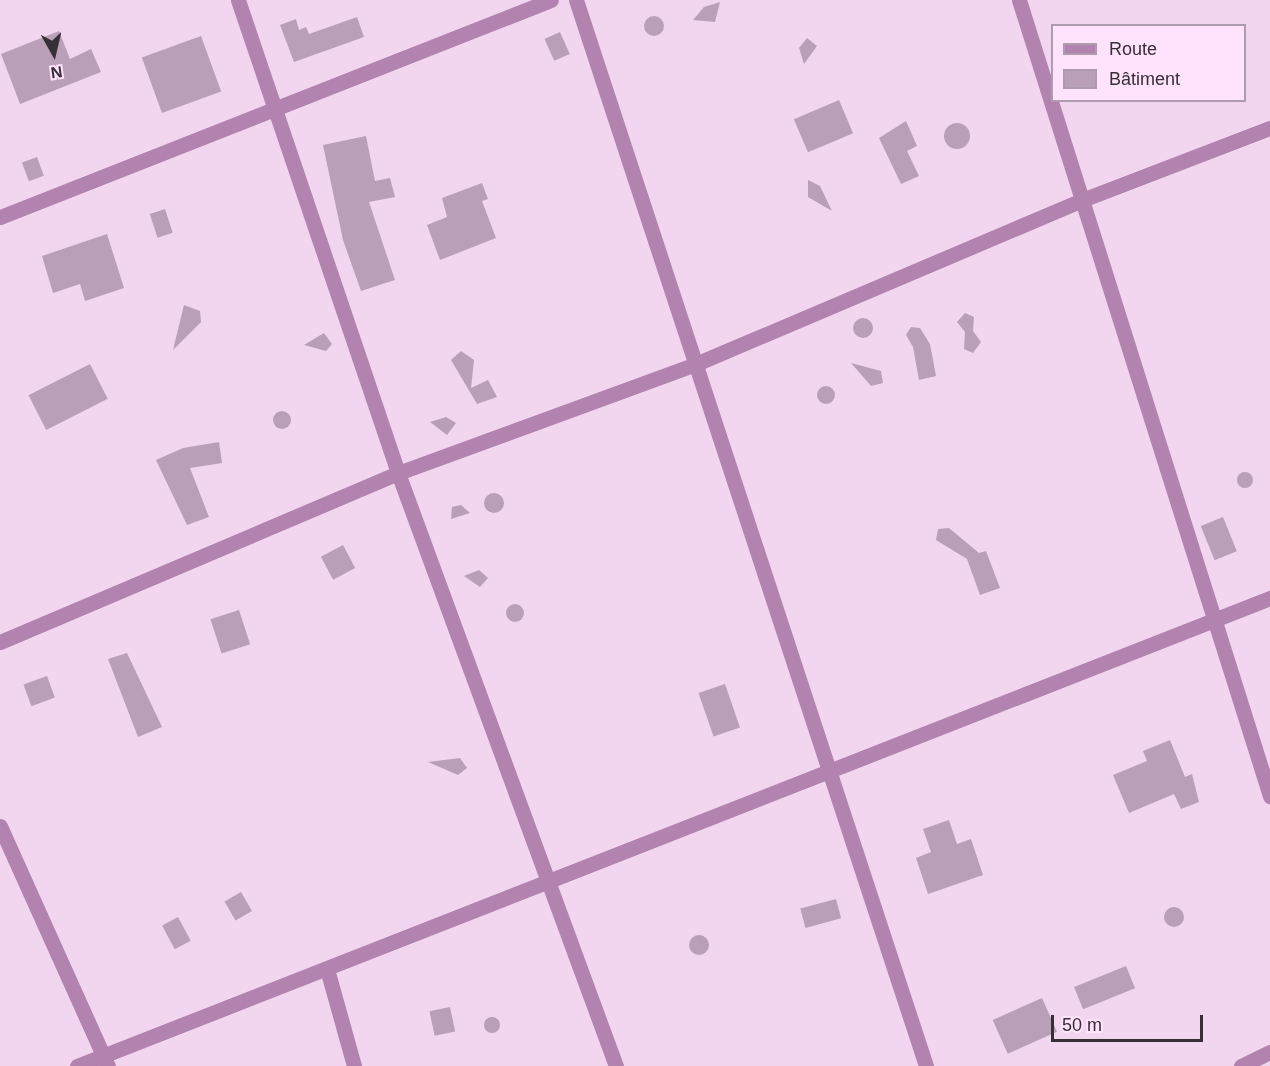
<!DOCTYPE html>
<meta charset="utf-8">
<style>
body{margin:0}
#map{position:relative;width:1270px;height:1066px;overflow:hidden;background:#f2d6ef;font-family:Helvetica,sans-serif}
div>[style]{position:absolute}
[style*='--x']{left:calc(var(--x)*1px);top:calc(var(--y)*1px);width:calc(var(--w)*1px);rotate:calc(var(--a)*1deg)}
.building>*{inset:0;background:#b99fb7;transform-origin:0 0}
.round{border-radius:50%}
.minor>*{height:15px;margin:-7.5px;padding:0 7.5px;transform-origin:7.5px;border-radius:7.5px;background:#b183ae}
span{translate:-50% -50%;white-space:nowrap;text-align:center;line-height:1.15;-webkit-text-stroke:5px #ffe3fc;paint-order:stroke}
.legend{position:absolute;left:1051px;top:24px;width:195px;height:78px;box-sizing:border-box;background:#ffe3fc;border:2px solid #af9bae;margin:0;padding:8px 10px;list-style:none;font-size:18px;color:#382e38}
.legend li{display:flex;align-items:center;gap:12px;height:30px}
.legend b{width:30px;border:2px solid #af9bae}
.north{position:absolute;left:24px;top:24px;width:60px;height:60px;-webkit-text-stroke:4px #ffe3fc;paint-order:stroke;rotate:172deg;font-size:16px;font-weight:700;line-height:24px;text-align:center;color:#382e38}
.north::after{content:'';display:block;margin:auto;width:21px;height:27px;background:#382e38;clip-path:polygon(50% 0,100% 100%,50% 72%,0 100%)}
.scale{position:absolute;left:1051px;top:1015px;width:152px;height:27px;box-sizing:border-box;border:3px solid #382e38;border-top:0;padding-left:8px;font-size:18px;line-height:21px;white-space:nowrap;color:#382e38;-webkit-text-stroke:4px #ffe3fc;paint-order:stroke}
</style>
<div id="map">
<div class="building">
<div style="clip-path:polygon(720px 2px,715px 22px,693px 20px,704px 7px)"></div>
<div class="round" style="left:644px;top:16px;width:20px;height:20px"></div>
<div style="clip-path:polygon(357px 17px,364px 37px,294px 62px,280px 25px,296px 19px,299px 30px,306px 27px,309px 34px)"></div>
<div style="clip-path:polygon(59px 31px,70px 59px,91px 49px,101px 72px,20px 104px,1px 54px)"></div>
<div style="left:560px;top:32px;width:24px;height:17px;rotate:66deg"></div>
<div style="left:201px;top:36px;width:59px;height:63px;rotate:70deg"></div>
<div style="clip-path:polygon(807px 38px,817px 46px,804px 64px,799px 48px)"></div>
<div style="left:839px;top:100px;width:36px;height:49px;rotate:67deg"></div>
<div style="clip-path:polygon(906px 121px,917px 146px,907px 151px,919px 176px,901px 184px,879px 138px)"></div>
<div class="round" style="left:944px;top:123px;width:26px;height:26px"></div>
<div style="clip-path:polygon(366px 136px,375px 181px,390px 178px,395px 197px,369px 202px,395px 280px,361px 291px,343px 240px,323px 145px)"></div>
<div style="left:37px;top:157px;width:20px;height:16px;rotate:70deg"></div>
<div style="clip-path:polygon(808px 180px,820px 186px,832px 211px,808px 197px)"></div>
<div style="clip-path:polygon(482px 183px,488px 199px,482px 201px,496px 238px,440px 260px,427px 225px,447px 217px,442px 198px)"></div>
<div style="left:165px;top:209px;width:25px;height:16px;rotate:72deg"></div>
<div style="clip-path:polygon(107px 234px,124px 288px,85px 301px,80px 284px,53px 293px,42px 256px)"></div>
<div style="clip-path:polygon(184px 305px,200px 311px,201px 322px,173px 350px)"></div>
<div style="clip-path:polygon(965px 313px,974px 317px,973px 331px,981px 342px,973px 353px,964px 349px,965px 332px,957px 322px)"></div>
<div class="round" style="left:853px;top:318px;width:20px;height:20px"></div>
<div style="clip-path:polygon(911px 327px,920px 328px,930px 344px,936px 376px,919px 380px,913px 347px,906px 335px)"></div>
<div style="clip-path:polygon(324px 333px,332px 344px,326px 351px,304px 345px)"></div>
<div style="clip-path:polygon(461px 351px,474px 360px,471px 388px,488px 380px,497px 397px,477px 404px,451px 360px)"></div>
<div style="clip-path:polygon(851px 363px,881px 371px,883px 383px,871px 386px)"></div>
<div style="left:90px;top:364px;width:39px;height:69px;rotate:63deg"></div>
<div class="round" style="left:817px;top:386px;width:18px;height:18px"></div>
<div class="round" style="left:273px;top:411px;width:18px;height:18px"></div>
<div style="clip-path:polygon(446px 417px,456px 423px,447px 435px,430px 422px)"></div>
<div style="clip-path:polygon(219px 442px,222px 463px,190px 468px,209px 517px,187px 525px,156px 460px,183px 448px)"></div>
<div class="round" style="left:1237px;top:472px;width:16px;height:16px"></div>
<div class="round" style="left:484px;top:493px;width:20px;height:20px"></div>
<div style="clip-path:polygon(461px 505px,470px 513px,451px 519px,452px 507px)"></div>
<div style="left:1223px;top:517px;width:37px;height:24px;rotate:68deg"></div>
<div style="clip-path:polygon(949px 528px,979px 553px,986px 551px,1000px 588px,980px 595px,967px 559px,936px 540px,938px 529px)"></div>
<div style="left:343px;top:545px;width:26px;height:25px;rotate:62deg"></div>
<div style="clip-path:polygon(479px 570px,488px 578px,480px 587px,464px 576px)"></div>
<div class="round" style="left:506px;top:604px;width:18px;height:18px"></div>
<div style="left:239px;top:610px;width:36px;height:30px;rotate:72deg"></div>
<div style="clip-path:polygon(127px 653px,162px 727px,138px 737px,108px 659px)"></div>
<div style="left:47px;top:676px;width:23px;height:25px;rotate:70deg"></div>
<div style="left:725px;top:684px;width:46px;height:28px;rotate:71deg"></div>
<div style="clip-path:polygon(1170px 740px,1185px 777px,1192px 774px,1199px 802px,1181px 809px,1174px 794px,1129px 813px,1113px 775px,1147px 761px,1143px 751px)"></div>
<div style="clip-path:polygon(460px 758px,467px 768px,458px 775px,428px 762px)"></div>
<div style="clip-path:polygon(949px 820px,957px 844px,971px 839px,983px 875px,928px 894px,916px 858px,931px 852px,923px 829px)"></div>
<div style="left:241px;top:892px;width:22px;height:19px;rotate:60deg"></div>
<div style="left:836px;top:899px;width:20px;height:37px;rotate:75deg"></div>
<div class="round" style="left:1164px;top:907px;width:20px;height:20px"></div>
<div style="left:178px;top:917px;width:27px;height:18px;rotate:62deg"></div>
<div class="round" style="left:689px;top:935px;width:20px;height:20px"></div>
<div style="left:1126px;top:966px;width:24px;height:56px;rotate:68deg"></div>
<div style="left:1042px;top:998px;width:37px;height:54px;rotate:66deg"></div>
<div style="left:450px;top:1007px;width:25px;height:21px;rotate:78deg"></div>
<div class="round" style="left:484px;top:1017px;width:16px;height:16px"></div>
</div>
<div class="minor">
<div style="--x:238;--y:0;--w:499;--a:71.3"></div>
<div style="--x:398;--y:473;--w:632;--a:69.82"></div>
<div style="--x:576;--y:0;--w:1122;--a:71.82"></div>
<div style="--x:1019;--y:0;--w:835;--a:72.5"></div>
<div style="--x:0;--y:217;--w:592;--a:-21.5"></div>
<div style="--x:0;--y:642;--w:432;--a:-23"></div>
<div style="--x:398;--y:473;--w:320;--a:-20.1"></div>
<div style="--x:698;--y:363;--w:417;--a:-23"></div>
<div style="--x:1082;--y:200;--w:201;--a:-21"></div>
<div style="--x:0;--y:826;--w:263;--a:65.8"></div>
<div style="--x:327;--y:969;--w:101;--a:74.4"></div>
<div style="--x:77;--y:1066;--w:1282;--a:-21.42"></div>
<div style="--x:1241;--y:1066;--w:32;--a:-26"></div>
</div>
<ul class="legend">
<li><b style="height:8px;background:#b183ae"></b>Route</li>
<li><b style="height:16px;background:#b99fb7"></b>Bâtiment</li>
</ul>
<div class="north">N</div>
<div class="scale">50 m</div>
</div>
